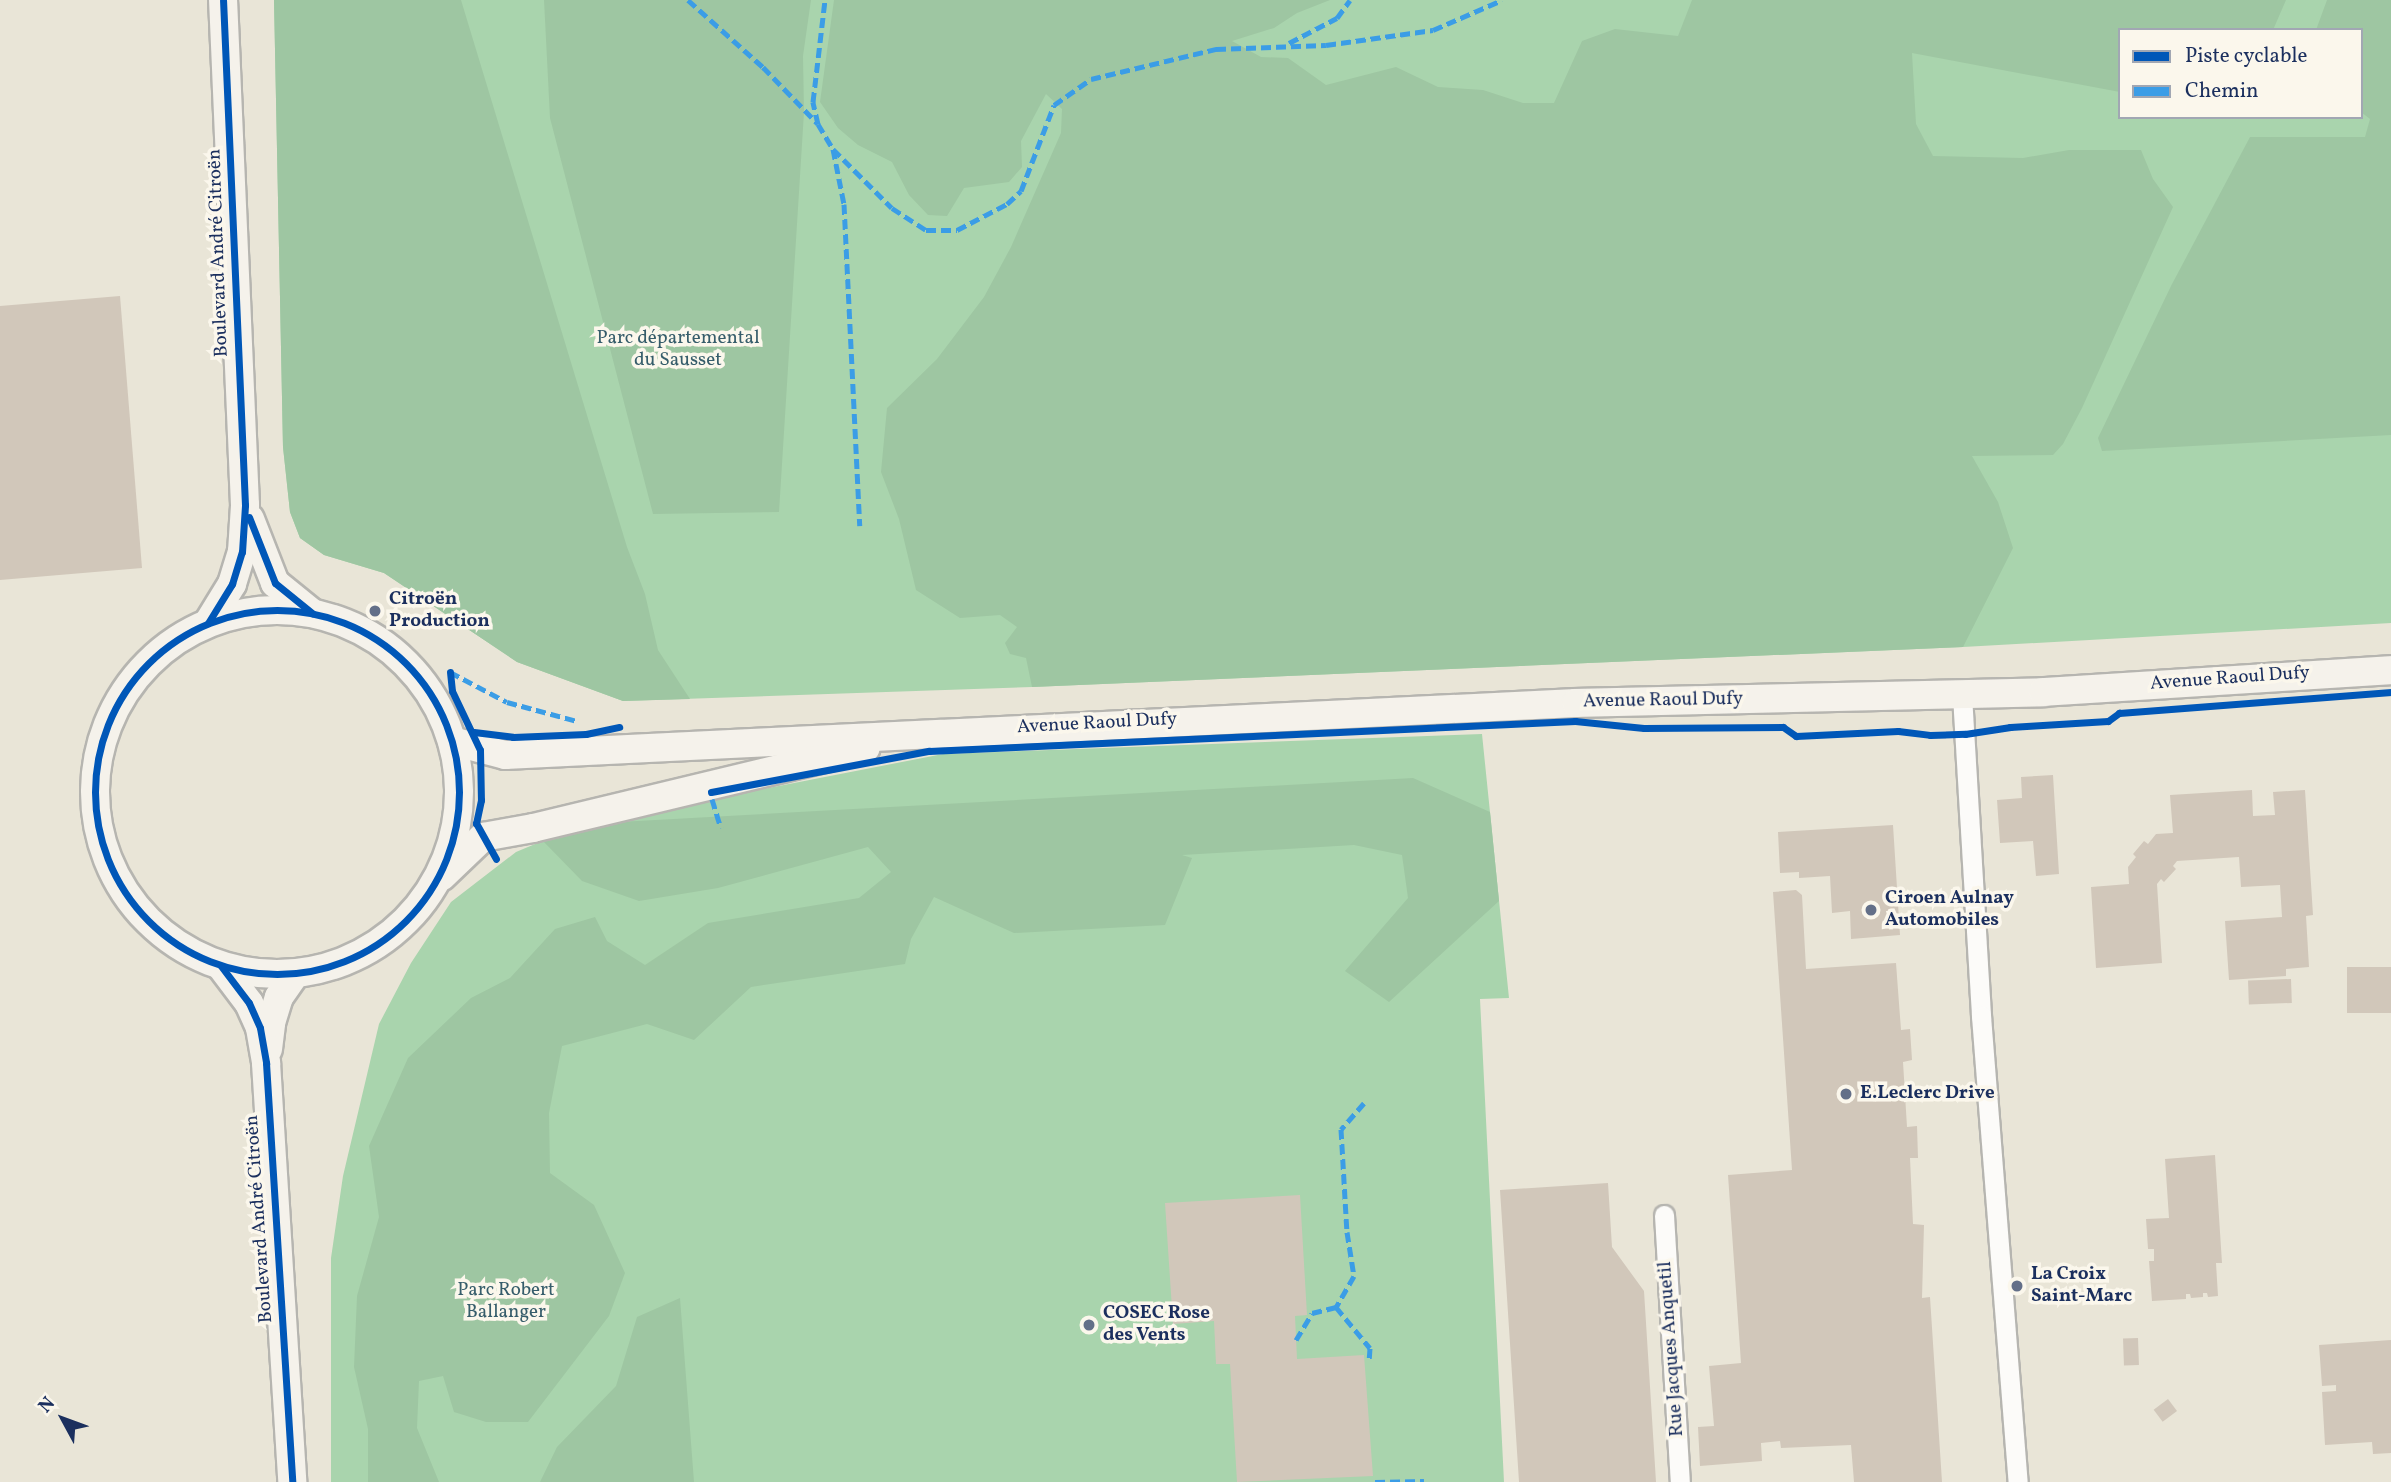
<!DOCTYPE html>
<meta charset="utf-8">
<style>
body{margin:0}
#map{position:relative;width:2391px;height:1482px;overflow:hidden;background:#e9e5d7;font-family:Vollkorn,serif}
div>[style]{position:absolute}
[style*='--x']{left:calc(var(--x)*1px);top:calc(var(--y)*1px);width:calc(var(--w)*1px);rotate:calc(var(--a)*1deg)}
.green>*{inset:0;background:#a9d4ad}
.forest>*{inset:0;background:#9ec6a2}
.building>*{inset:0;background:#d1c7ba;transform-origin:0 0}
.roads{filter:drop-shadow(2px 0 #b6b5b0) drop-shadow(-2px 0 #b6b5b0) drop-shadow(0 2px #b6b5b0) drop-shadow(0 -2px #b6b5b0)}
.street>*{height:19px;margin:-9.5px;padding:0 9.5px;transform-origin:9.5px;border-radius:9.5px;background:#fcfbf9}
.secondary>*{height:28px;margin:-14px;padding:0 14px;transform-origin:14px;border-radius:14px;background:#f5f2eb}
.secondary>.ring{margin:-14px;padding:0;box-sizing:content-box;background:none;border:28px solid #f5f2eb;border-radius:50%}
.quiet>*{height:5px;margin-top:-2.5px;transform-origin:0;background:repeating-linear-gradient(90deg,#3b9de6 0 10px,transparent 0 15px)}
.cycleway>*{height:7px;margin:-3.5px;padding:0 3.5px;transform-origin:3.5px;border-radius:3.5px;background:#0057b8}
.cycleway>.ring{margin:-3.5px;padding:0;box-sizing:content-box;background:none;border:7px solid #0057b8;border-radius:50%}
.dots>*{width:19px;height:19px;translate:-50% -50%;box-sizing:border-box;border:4px solid #fbf7ec;border-radius:50%}
span{translate:-50% -50%;white-space:nowrap;text-align:center;line-height:1.15;-webkit-text-stroke:7px #fbf7ec;paint-order:stroke}
.street-label{font-size:19px;color:#1b2f5e}
.park-label{font-size:19px;color:#365d6b}
.poi-label{font-size:19px;color:#1b2f5e;font-weight:700}
.left{translate:0 -50%;text-align:left}
.legend{position:absolute;left:2118px;top:28px;width:245px;height:91px;box-sizing:border-box;background:#fbf7ec;border:2px solid #a1a7b3;margin:0;padding:9px 12px;list-style:none;font-size:21px;color:#1b2f5e}
.legend li{display:flex;align-items:center;gap:14px;height:35px}
.legend b{width:35px;border:2px solid #a1a7b3}
.north{position:absolute;left:28px;top:1384px;width:70px;height:70px;-webkit-text-stroke:5px #fbf7ec;paint-order:stroke;rotate:311deg;font-size:19px;font-weight:700;line-height:28px;text-align:center;color:#1b2f5e}
.north::after{content:'';display:block;margin:auto;width:24px;height:32px;background:#1b2f5e;clip-path:polygon(50% 0,100% 100%,50% 72%,0 100%)}
</style>
<div id="map">
<div class="green">
<div style="clip-path:polygon(evenodd,274px 0,2391px 0,2391px 623px,1963px 647px,1032px 687px,623px 701px,517px 662px,384px 573px,324px 555px,300px 538px,290px 512px,283px 447px,274px 0,2120px 30px,2361px 30px,2361px 117px,2120px 117px,2120px 30px)"></div>
<div style="clip-path:polygon(1482px 734px,1509px 998px,1480px 999px,1504px 1482px,331px 1482px,331px 1258px,343px 1176px,379px 1024px,411px 963px,451px 902px,516px 852px,583px 824px,943px 754px)"></div>
</div>
<div class="forest">
<div style="clip-path:polygon(274px 0,461px 0,627px 547px,645px 594px,658px 650px,690px 699px,623px 701px,517px 662px,384px 573px,324px 555px,300px 538px,290px 512px,283px 447px)"></div>
<div style="clip-path:polygon(544px 0,811px 0,803px 56px,804px 112px,779px 512px,653px 514px,550px 118px)"></div>
<div style="clip-path:polygon(834px 0,1330px 0,1297px 13px,1274px 28px,1232px 41px,1261px 57px,1288px 58px,1326px 85px,1396px 67px,1438px 87px,1483px 90px,1523px 103px,1554px 103px,1582px 41px,1615px 29px,1678px 36px,1692px 0,2286px 0,2273px 30px,2120px 30px,2120px 92px,1912px 53px,1916px 124px,1933px 156px,2023px 158px,2069px 150px,2141px 150px,2153px 179px,2173px 207px,2082px 408px,2063px 444px,2053px 455px,1972px 456px,1998px 502px,2013px 548px,1963px 647px,1032px 687px,1026px 658px,1010px 654px,1005px 643px,1017px 627px,1000px 615px,960px 618px,916px 590px,899px 519px,881px 472px,887px 408px,937px 359px,984px 297px,1011px 247px,1061px 133px,1062px 109px,1046px 94px,1021px 141px,1022px 167px,1009px 182px,964px 188px,947px 216px,928px 215px,909px 195px,892px 162px,858px 145px,838px 128px,820px 102px)"></div>
<div style="clip-path:polygon(2327px 0,2391px 0,2391px 435px,2102px 451px,2098px 438px,2171px 286px,2250px 137px,2365px 137px,2370px 119px,2361px 112px,2361px 30px,2316px 30px)"></div>
<div style="clip-path:polygon(1413px 778px,1490px 812px,1499px 901px,1389px 1002px,1345px 971px,1408px 898px,1402px 855px,1354px 845px,1182px 855px,1192px 858px,1165px 925px,1014px 933px,934px 897px,911px 939px,905px 964px,751px 987px,694px 1040px,647px 1024px,562px 1046px,549px 1113px,550px 1173px,594px 1205px,625px 1273px,609px 1316px,528px 1422px,486px 1422px,454px 1412px,443px 1376px,419px 1381px,417px 1428px,439px 1482px,368px 1482px,368px 1429px,354px 1367px,357px 1296px,379px 1217px,369px 1146px,408px 1058px,471px 998px,510px 978px,555px 929px,595px 917px,607px 941px,645px 965px,708px 923px,859px 898px,891px 872px,868px 847px,718px 888px,639px 901px,582px 881px,543px 841px,583px 824px)"></div>
<div style="clip-path:polygon(680px 1298px,694px 1482px,540px 1482px,557px 1447px,616px 1386px,637px 1317px)"></div>
</div>
<div class="building">
<div style="clip-path:polygon(120px 296px,142px 568px,0 580px,0 306px)"></div>
<div style="clip-path:polygon(2053px 775px,2059px 874px,2036px 876px,2033px 841px,2000px 843px,1997px 800px,2022px 798px,2021px 777px)"></div>
<div style="clip-path:polygon(2252px 790px,2253px 816px,2275px 815px,2273px 792px,2305px 790px,2313px 915px,2306px 916px,2309px 967px,2286px 969px,2286px 976px,2229px 980px,2225px 921px,2282px 917px,2280px 885px,2241px 887px,2239px 857px,2177px 861px,2173px 866px,2176px 869px,2164px 882px,2161px 879px,2157px 884px,2162px 963px,2096px 968px,2091px 887px,2129px 884px,2128px 867px,2136px 857px,2133px 854px,2144px 841px,2148px 844px,2156px 834px,2173px 833px,2170px 795px)"></div>
<div style="clip-path:polygon(1893px 825px,1900px 935px,1851px 939px,1850px 911px,1832px 913px,1830px 876px,1799px 878px,1799px 872px,1780px 873px,1778px 832px)"></div>
<div style="clip-path:polygon(1796px 890px,1802px 895px,1806px 969px,1896px 963px,1901px 1030px,1910px 1029px,1912px 1060px,1903px 1062px,1907px 1127px,1917px 1126px,1918px 1158px,1910px 1158px,1913px 1224px,1924px 1225px,1922px 1298px,1930px 1297px,1942px 1482px,1854px 1482px,1851px 1445px,1781px 1448px,1780px 1441px,1761px 1443px,1762px 1461px,1700px 1466px,1698px 1427px,1714px 1426px,1709px 1366px,1741px 1363px,1728px 1175px,1792px 1170px,1773px 892px)"></div>
<div style="left:2391px;top:967px;width:46px;height:44px;rotate:90deg"></div>
<div style="left:2291px;top:979px;width:24px;height:43px;rotate:88deg"></div>
<div style="clip-path:polygon(2215px 1155px,2222px 1263px,2216px 1263px,2218px 1296px,2208px 1297px,2207px 1293px,2203px 1293px,2203px 1297px,2191px 1298px,2190px 1294px,2186px 1294px,2186px 1299px,2152px 1301px,2149px 1261px,2154px 1261px,2154px 1249px,2148px 1249px,2146px 1219px,2169px 1218px,2165px 1159px)"></div>
<div style="clip-path:polygon(1608px 1183px,1612px 1247px,1644px 1291px,1656px 1482px,1519px 1482px,1500px 1190px)"></div>
<div style="clip-path:polygon(1300px 1195px,1307px 1315px,1295px 1316px,1297px 1359px,1364px 1355px,1373px 1476px,1237px 1482px,1230px 1364px,1216px 1364px,1214px 1321px,1173px 1324px,1165px 1203px)"></div>
<div style="left:2138px;top:1338px;width:27px;height:15px;rotate:88deg"></div>
<div style="clip-path:polygon(2391px 1340px,2391px 1453px,2373px 1454px,2372px 1442px,2325px 1445px,2322px 1392px,2336px 1391px,2336px 1385px,2322px 1386px,2319px 1345px)"></div>
<div style="left:2168px;top:1399px;width:15px;height:18px;rotate:53deg"></div>
</div>
<div class="roads">
<div class="street">
<div style="--x:1962;--y:695;--w:322;--a:86.6"></div>
<div style="--x:1981;--y:1016;--w:467;--a:85.5"></div>
<div style="--x:1664;--y:1215;--w:267;--a:86.6"></div>
</div>
<div class="secondary">
<div style="--x:250;--y:519;--w:69;--a:68.7"></div>
<div style="--x:275;--y:583;--w:48;--a:39"></div>
<div class="ring" style="left:95px;top:610px;width:336px;height:336px"></div>
<div style="--x:208;--y:623;--w:46;--a:-58.4"></div>
<div style="--x:232;--y:584;--w:34;--a:-73"></div>
<div style="--x:242;--y:552;--w:47;--a:-86.3"></div>
<div style="--x:245;--y:505;--w:505;--a:-92.49"></div>
<div style="--x:452;--y:741;--w:55;--a:14.8"></div>
<div style="--x:505;--y:755;--w:1072;--a:-2.78"></div>
<div style="--x:1576;--y:703;--w:467;--a:-1.3"></div>
<div style="--x:2043;--y:692;--w:349;--a:-3.6"></div>
<div style="--x:442;--y:876;--w:57;--a:-43.6"></div>
<div style="--x:483;--y:837;--w:51;--a:-10.2"></div>
<div style="--x:533;--y:828;--w:342;--a:-13.5"></div>
<div style="--x:221;--y:966;--w:46;--a:52.9"></div>
<div style="--x:249;--y:1003;--w:27;--a:66"></div>
<div style="--x:260;--y:1028;--w:36;--a:80"></div>
<div style="--x:266;--y:1063;--w:420;--a:86.4"></div>
<div style="--x:268;--y:1049;--w:26;--a:-83"></div>
<div style="--x:271;--y:1023;--w:27;--a:-73"></div>
<div style="--x:279;--y:997;--w:28;--a:-55"></div>
</div>
</div>
<div class="quiet">
<div style="--x:688;--y:0;--w:101;--a:41.8"></div>
<div style="--x:763;--y:67;--w:79;--a:46"></div>
<div style="--x:818;--y:124;--w:29;--a:59"></div>
<div style="--x:833;--y:149;--w:83;--a:45"></div>
<div style="--x:892;--y:208;--w:40;--a:32.9"></div>
<div style="--x:926;--y:230;--w:31;--a:0"></div>
<div style="--x:957;--y:230;--w:56;--a:-27.5"></div>
<div style="--x:1007;--y:204;--w:19;--a:-43"></div>
<div style="--x:1021;--y:191;--w:92;--a:-69"></div>
<div style="--x:1054;--y:105;--w:45;--a:-35.1"></div>
<div style="--x:1091;--y:79;--w:129;--a:-13.5"></div>
<div style="--x:1216;--y:49;--w:110;--a:-2.1"></div>
<div style="--x:1326;--y:45;--w:108;--a:-8"></div>
<div style="--x:1433;--y:30;--w:75;--a:-23.5"></div>
<div style="--x:1289;--y:43;--w:54;--a:-27.5"></div>
<div style="--x:1337;--y:18;--w:22;--a:-54"></div>
<div style="--x:818;--y:124;--w:23;--a:-103"></div>
<div style="--x:813;--y:102;--w:103;--a:-83.3"></div>
<div style="--x:833;--y:149;--w:56;--a:78.7"></div>
<div style="--x:844;--y:204;--w:322;--a:87.2"></div>
<div style="--x:450;--y:672;--w:64;--a:27.8"></div>
<div style="--x:507;--y:702;--w:73;--a:15.2"></div>
<div style="--x:712;--y:799;--w:30;--a:73"></div>
<div style="--x:1364;--y:1103;--w:35;--a:131"></div>
<div style="--x:1341;--y:1129;--w:103;--a:86.7"></div>
<div style="--x:1347;--y:1232;--w:45;--a:81"></div>
<div style="--x:1354;--y:1276;--w:36;--a:120"></div>
<div style="--x:1336;--y:1307;--w:53;--a:50.3"></div>
<div style="--x:1370;--y:1348;--w:14;--a:94"></div>
<div style="--x:1296;--y:1340;--w:31;--a:-59"></div>
<div style="--x:1312;--y:1313;--w:25;--a:-14"></div>
<div style="--x:1375;--y:1482;--w:49;--a:-1.2"></div>
</div>
<div class="cycleway">
<div style="--x:249;--y:517;--w:71;--a:68.5"></div>
<div style="--x:275;--y:583;--w:48;--a:39"></div>
<div class="ring" style="left:95px;top:610px;width:357px;height:357px"></div>
<div style="--x:208;--y:623;--w:46;--a:-58.4"></div>
<div style="--x:232;--y:584;--w:34;--a:-73"></div>
<div style="--x:242;--y:552;--w:47;--a:-86.3"></div>
<div style="--x:245;--y:505;--w:505;--a:-92.49"></div>
<div style="--x:450;--y:672;--w:19;--a:84"></div>
<div style="--x:452;--y:691;--w:65;--a:64.6"></div>
<div style="--x:480;--y:750;--w:50;--a:88.9"></div>
<div style="--x:481;--y:800;--w:24;--a:102"></div>
<div style="--x:476;--y:823;--w:41;--a:60.9"></div>
<div style="--x:474;--y:732;--w:39;--a:7"></div>
<div style="--x:513;--y:737;--w:73;--a:-2.4"></div>
<div style="--x:586;--y:734;--w:34;--a:-12"></div>
<div style="--x:711;--y:792;--w:222;--a:-10.7"></div>
<div style="--x:929;--y:751;--w:647;--a:-2.66"></div>
<div style="--x:1575;--y:721;--w:69;--a:5.8"></div>
<div style="--x:1644;--y:728;--w:139;--a:-0.4"></div>
<div style="--x:1783;--y:727;--w:16;--a:35"></div>
<div style="--x:1796;--y:736;--w:102;--a:-2.8"></div>
<div style="--x:1898;--y:731;--w:32;--a:7"></div>
<div style="--x:1930;--y:735;--w:35;--a:-2"></div>
<div style="--x:1965;--y:734;--w:46;--a:-8.8"></div>
<div style="--x:2010;--y:727;--w:98;--a:-3.5"></div>
<div style="--x:2108;--y:721;--w:14;--a:-36"></div>
<div style="--x:2119;--y:713;--w:273;--a:-4.4"></div>
<div style="--x:221;--y:966;--w:46;--a:52.9"></div>
<div style="--x:249;--y:1003;--w:27;--a:66"></div>
<div style="--x:260;--y:1028;--w:36;--a:80"></div>
<div style="--x:266;--y:1063;--w:420;--a:86.4"></div>
</div>
<div class="dots">
<div style="left:375px;top:611px;background:#636f88"></div>
<div style="left:1871px;top:910px;background:#636f88"></div>
<div style="left:1846px;top:1094px;background:#636f88"></div>
<div style="left:2017px;top:1286px;background:#636f88"></div>
<div style="left:1089px;top:1325px;background:#636f88"></div>
</div>
<div class="street-label">
<span style="left:219px;top:253px;rotate:-92deg">Boulevard André Citroën</span>
<span style="left:2230px;top:679px;rotate:-4deg">Avenue Raoul Dufy</span>
<span style="left:1663px;top:701px;rotate:-1deg">Avenue Raoul Dufy</span>
<span style="left:1097px;top:724px;rotate:-3deg">Avenue Raoul Dufy</span>
<span style="left:260px;top:1219px;rotate:-94deg">Boulevard André Citroën</span>
<span style="left:1672px;top:1349px;rotate:-94deg">Rue Jacques Anquetil</span>
</div>
<div class="park-label">
<span style="left:678px;top:350px">Parc départemental<br>du Sausset</span>
<span style="left:506px;top:1302px">Parc Robert<br>Ballanger</span>
</div>
<div class="poi-label">
<span class="left" style="left:389px;top:611px">Citroën<br>Production</span>
<span class="left" style="left:1885px;top:910px">Ciroen Aulnay<br>Automobiles</span>
<span class="left" style="left:1860px;top:1094px">E.Leclerc Drive</span>
<span class="left" style="left:2031px;top:1286px">La Croix<br>Saint-Marc</span>
<span class="left" style="left:1103px;top:1325px">COSEC Rose<br>des Vents</span>
</div>
<ul class="legend">
<li><b style="height:9px;background:#0057b8"></b>Piste cyclable</li>
<li><b style="height:9px;background:#3b9de6"></b>Chemin</li>
</ul>
<div class="north">N</div>
</div>
